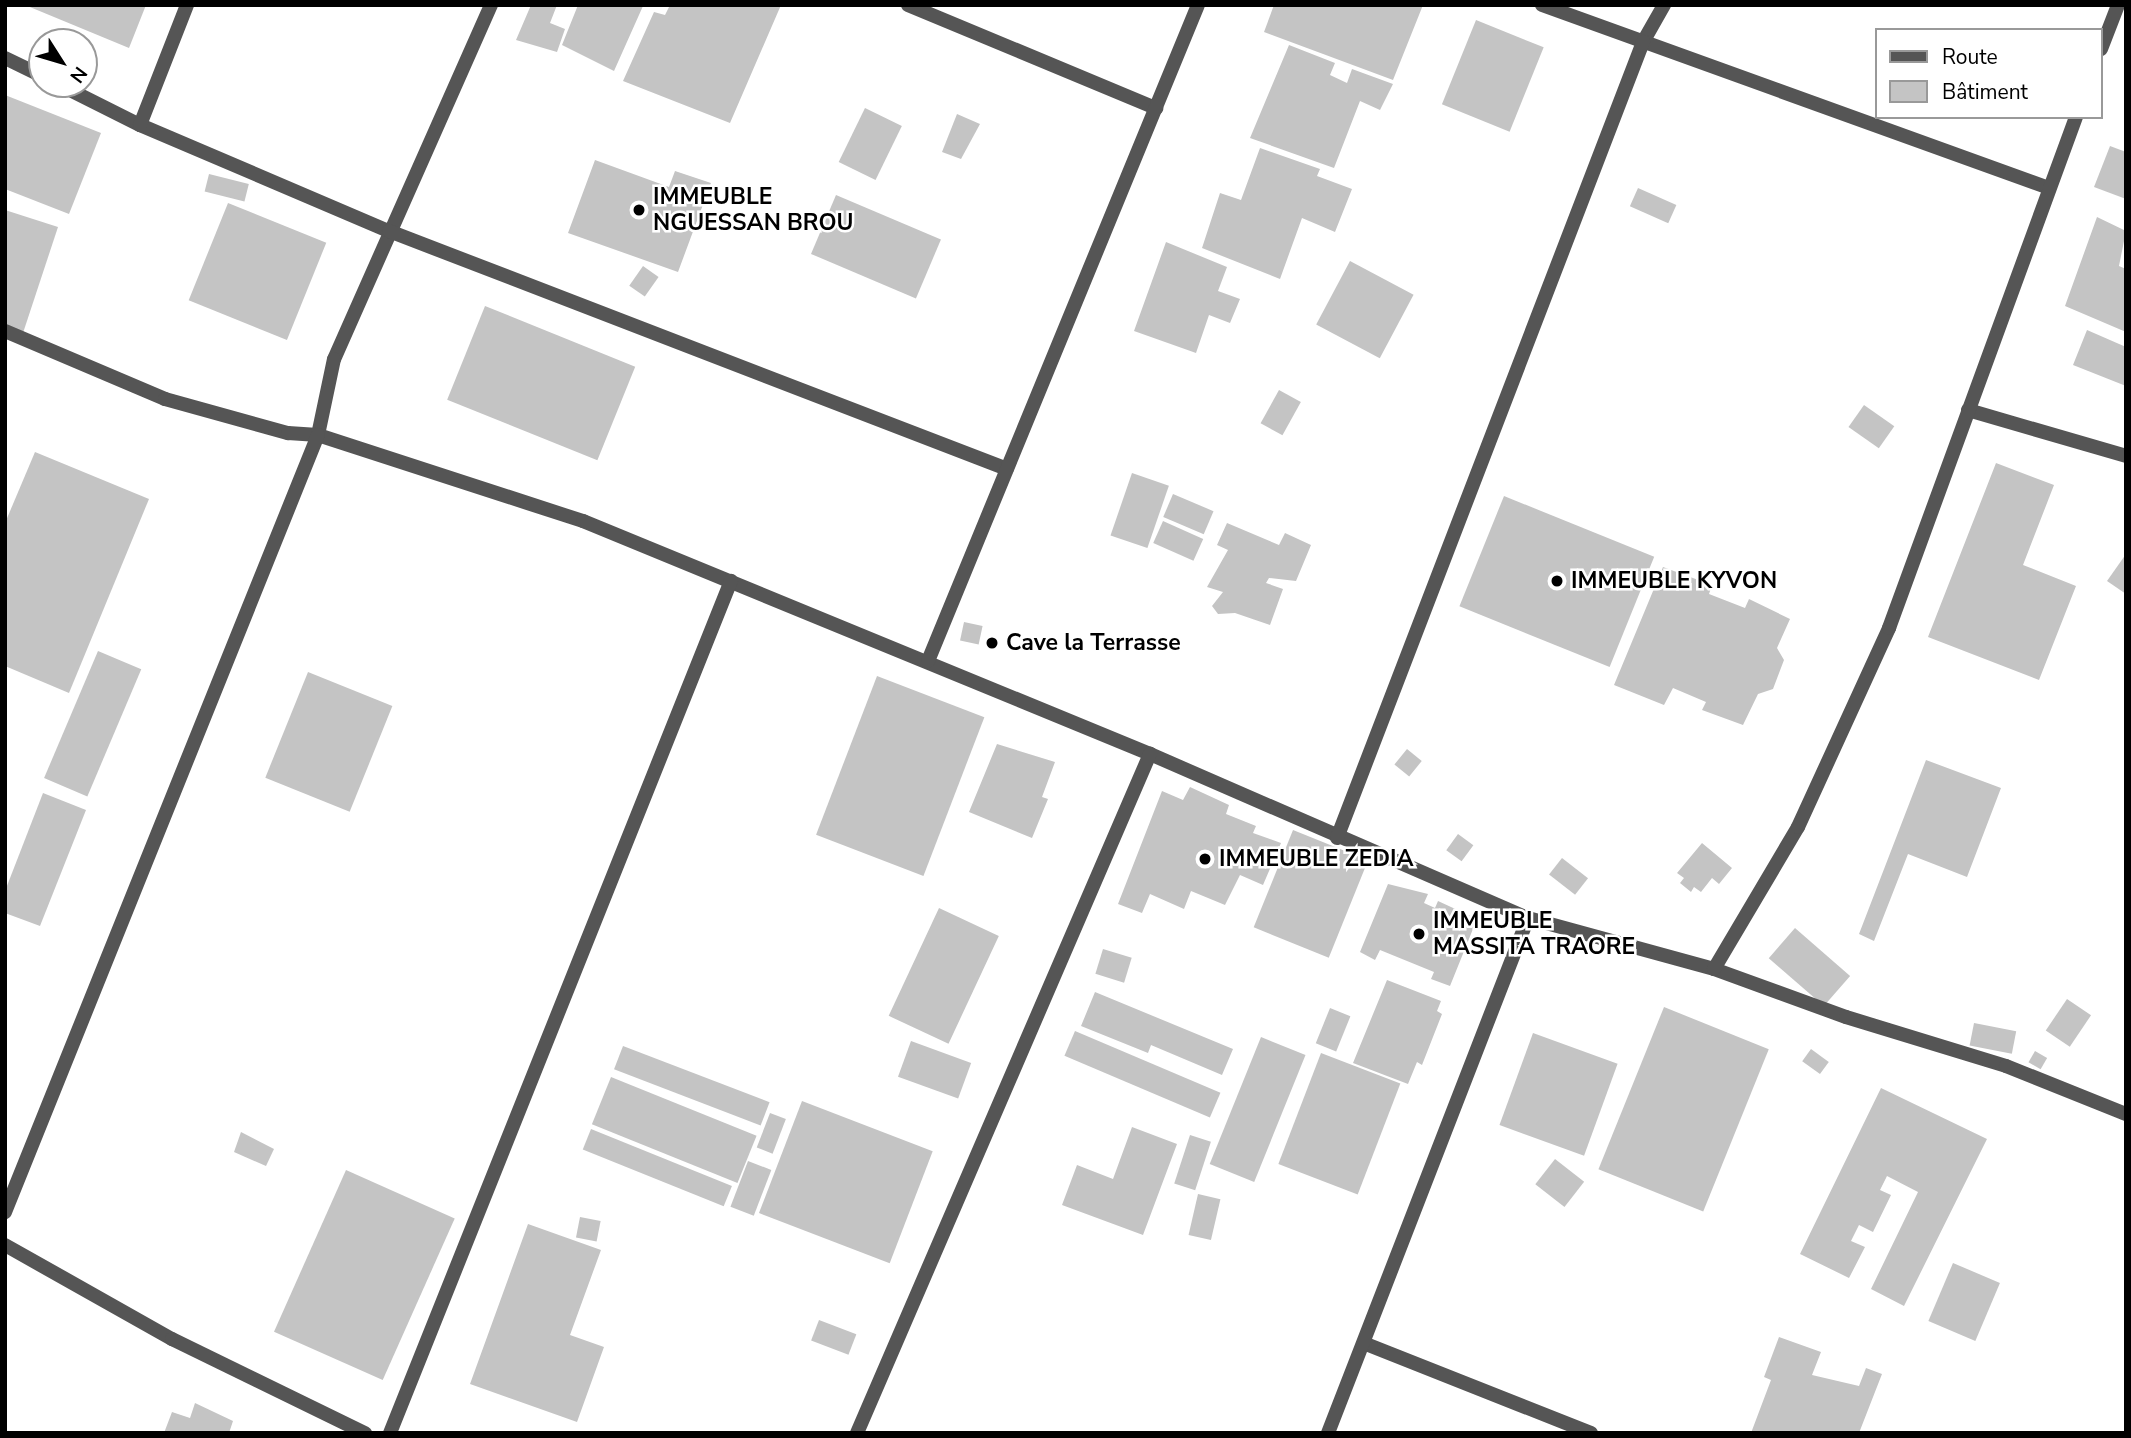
<!DOCTYPE html>
<meta charset="utf-8">
<style>
body{margin:0}
#map{position:relative;width:2131px;height:1438px;overflow:hidden;background:#fff;font-family:"Nunito Sans",sans-serif}
div>[style]{position:absolute}
[style*='--x']{left:calc(var(--x)*1px);top:calc(var(--y)*1px);width:calc(var(--w)*1px);rotate:calc(var(--a)*1deg)}
.building>*{inset:0;background:#c4c4c4;transform-origin:0 0}
.lane>*{height:14px;margin:-7px;padding:0 7px;transform-origin:7px;border-radius:7px;background:#555}
.street>*{height:14px;margin:-7px;padding:0 7px;transform-origin:7px;border-radius:7px;background:#555}
.dots>*{width:19px;height:19px;translate:-50% -50%;box-sizing:border-box;border:4px solid #fff;border-radius:50%}
span{translate:-50% -50%;white-space:nowrap;text-align:center;line-height:1.15;-webkit-text-stroke:5px #fff;paint-order:stroke}
.poi-label{font-size:23px;color:#000;font-weight:700}
.left{translate:0 -50%;text-align:left}
.frame{position:absolute;inset:0;border:7px solid #000;pointer-events:none}
.legend{position:absolute;left:1875px;top:28px;width:228px;height:91px;box-sizing:border-box;background:#fff;border:2px solid #999;margin:0;padding:9px 12px;list-style:none;font-size:21px;color:#000}
.legend li{display:flex;align-items:center;gap:14px;height:35px}
.legend b{width:35px;border:2px solid #999}
.north{position:absolute;left:28px;top:28px;width:70px;height:70px;box-sizing:border-box;background:#fff;border:2px solid #999;border-radius:50%;rotate:127deg;font-size:19px;font-weight:700;line-height:28px;text-align:center;color:#000}
.north::after{content:'';display:block;margin:auto;width:24px;height:32px;background:#000;clip-path:polygon(50% 0,100% 100%,50% 72%,0 100%)}
</style>
<div id="map">
<div class="building">
<div style="clip-path:polygon(25px 5px,146px 5px,129px 48px)"></div>
<div style="clip-path:polygon(531px 5px,557px 5px,550px 23px,565px 29px,557px 52px,516px 40px)"></div>
<div style="clip-path:polygon(578px 5px,653px 5px,643px 6px,614px 71px,562px 45px)"></div>
<div style="clip-path:polygon(670px 5px,781px 5px,730px 123px,623px 81px,654px 12px,665px 15px)"></div>
<div style="clip-path:polygon(1274px 5px,1423px 5px,1393px 80px,1264px 32px)"></div>
<div style="left:1476px;top:20px;width:73px;height:91px;rotate:22deg"></div>
<div style="clip-path:polygon(1289px 45px,1335px 63px,1330px 75px,1347px 83px,1352px 69px,1393px 84px,1380px 110px,1360px 101px,1334px 168px,1250px 138px)"></div>
<div style="clip-path:polygon(5px 95px,101px 133px,69px 214px,5px 189px)"></div>
<div style="left:865px;top:108px;width:41px;height:60px;rotate:26deg"></div>
<div style="clip-path:polygon(957px 114px,980px 124px,961px 159px,942px 152px)"></div>
<div style="clip-path:polygon(2110px 146px,2126px 152px,2126px 199px,2094px 187px)"></div>
<div style="clip-path:polygon(1260px 148px,1320px 169px,1317px 176px,1352px 189px,1335px 232px,1302px 218px,1280px 279px,1202px 248px,1220px 193px,1241px 200px)"></div>
<div style="clip-path:polygon(595px 160px,669px 187px,675px 171px,711px 183px,678px 272px,568px 233px)"></div>
<div style="left:209px;top:174px;width:41px;height:18px;rotate:14deg"></div>
<div style="left:1638px;top:188px;width:42px;height:20px;rotate:24deg"></div>
<div style="left:836px;top:195px;width:114px;height:64px;rotate:23deg"></div>
<div style="left:228px;top:203px;width:106px;height:105px;rotate:22deg"></div>
<div style="clip-path:polygon(5px 210px,58px 227px,23px 333px,5px 327px)"></div>
<div style="clip-path:polygon(2097px 217px,2126px 231px,2119px 266px,2126px 269px,2126px 332px,2065px 306px)"></div>
<div style="clip-path:polygon(1166px 242px,1227px 267px,1218px 291px,1240px 299px,1230px 323px,1209px 315px,1196px 353px,1134px 331px)"></div>
<div style="left:1350px;top:261px;width:72px;height:72px;rotate:28deg"></div>
<div style="left:643px;top:266px;width:19px;height:24px;rotate:35deg"></div>
<div style="left:485px;top:306px;width:162px;height:101px;rotate:22deg"></div>
<div style="clip-path:polygon(2087px 330px,2126px 347px,2126px 386px,2073px 365px)"></div>
<div style="left:1279px;top:390px;width:25px;height:38px;rotate:29deg"></div>
<div style="left:1864px;top:405px;width:37px;height:27px;rotate:35deg"></div>
<div style="clip-path:polygon(35px 452px,149px 499px,69px 693px,5px 666px,5px 523px)"></div>
<div style="clip-path:polygon(1996px 463px,2054px 485px,2023px 565px,2076px 586px,2039px 680px,1928px 637px)"></div>
<div style="left:1132px;top:473px;width:39px;height:66px;rotate:19deg"></div>
<div style="left:1173px;top:494px;width:44px;height:25px;rotate:23deg"></div>
<div style="left:1504px;top:496px;width:162px;height:119px;rotate:22deg"></div>
<div style="left:1163px;top:521px;width:44px;height:24px;rotate:24deg"></div>
<div style="clip-path:polygon(1227px 523px,1279px 545px,1285px 533px,1311px 545px,1296px 581px,1269px 578px,1266px 583px,1283px 589px,1270px 625px,1235px 613px,1218px 614px,1212px 606px,1223px 592px,1207px 587px,1228px 550px,1217px 545px)"></div>
<div style="clip-path:polygon(2126px 554px,2126px 594px,2107px 581px)"></div>
<div style="clip-path:polygon(1663px 567px,1712px 585px,1709px 594px,1745px 608px,1749px 599px,1790px 619px,1777px 648px,1784px 660px,1773px 689px,1758px 694px,1743px 725px,1702px 710px,1706px 702px,1673px 688px,1664px 705px,1614px 685px)"></div>
<div style="left:964px;top:622px;width:19px;height:19px;rotate:12deg"></div>
<div style="left:98px;top:651px;width:47px;height:138px;rotate:23deg"></div>
<div style="left:308px;top:672px;width:91px;height:114px;rotate:22deg"></div>
<div style="left:877px;top:676px;width:115px;height:170px;rotate:21deg"></div>
<div style="clip-path:polygon(997px 744px,1055px 762px,1042px 797px,1048px 799px,1032px 838px,969px 812px)"></div>
<div style="left:1407px;top:749px;width:19px;height:20px;rotate:39deg"></div>
<div style="clip-path:polygon(1926px 760px,2001px 788px,1967px 877px,1908px 854px,1874px 941px,1859px 934px)"></div>
<div style="clip-path:polygon(1190px 787px,1229px 805px,1226px 814px,1256px 826px,1253px 833px,1281px 843px,1263px 885px,1240px 875px,1225px 905px,1191px 891px,1184px 909px,1150px 894px,1142px 913px,1118px 904px,1162px 791px,1183px 800px)"></div>
<div style="clip-path:polygon(43px 793px,86px 810px,40px 926px,5px 913px,5px 891px)"></div>
<div style="left:1293px;top:830px;width:81px;height:105px;rotate:22deg"></div>
<div style="left:1458px;top:834px;width:19px;height:20px;rotate:36deg"></div>
<div style="clip-path:polygon(1702px 843px,1732px 868px,1719px 884px,1712px 878px,1701px 892px,1694px 887px,1691px 892px,1680px 883px,1684px 878px,1677px 873px)"></div>
<div style="left:1562px;top:858px;width:33px;height:21px;rotate:38deg"></div>
<div style="clip-path:polygon(1388px 884px,1428px 894px,1424px 903px,1435px 908px,1438px 901px,1477px 919px,1450px 986px,1431px 979px,1434px 972px,1380px 950px,1375px 960px,1360px 952px)"></div>
<div style="left:939px;top:908px;width:66px;height:119px;rotate:25deg"></div>
<div style="left:1795px;top:928px;width:73px;height:40px;rotate:41deg"></div>
<div style="left:1103px;top:949px;width:30px;height:26px;rotate:17deg"></div>
<div style="clip-path:polygon(1387px 980px,1441px 1001px,1437px 1011px,1442px 1014px,1422px 1065px,1417px 1062px,1408px 1084px,1353px 1063px)"></div>
<div style="clip-path:polygon(1095px 992px,1233px 1049px,1222px 1075px,1151px 1045px,1148px 1053px,1081px 1026px)"></div>
<div style="left:2067px;top:999px;width:29px;height:38px;rotate:34deg"></div>
<div style="left:1664px;top:1007px;width:113px;height:175px;rotate:22deg"></div>
<div style="left:1330px;top:1008px;width:22px;height:38px;rotate:22deg"></div>
<div style="left:1974px;top:1023px;width:43px;height:23px;rotate:11deg"></div>
<div style="left:1075px;top:1031px;width:158px;height:27px;rotate:23deg"></div>
<div style="left:1533px;top:1033px;width:90px;height:98px;rotate:20deg"></div>
<div style="left:1261px;top:1037px;width:48px;height:137px;rotate:22deg"></div>
<div style="left:911px;top:1041px;width:64px;height:38px;rotate:20deg"></div>
<div style="left:623px;top:1046px;width:157px;height:25px;rotate:21deg"></div>
<div style="left:1811px;top:1049px;width:22px;height:15px;rotate:36deg"></div>
<div style="left:2035px;top:1051px;width:14px;height:13px;rotate:30deg"></div>
<div style="left:1321px;top:1053px;width:85px;height:119px;rotate:21deg"></div>
<div style="left:611px;top:1077px;width:157px;height:51px;rotate:22deg"></div>
<div style="clip-path:polygon(1881px 1088px,1987px 1139px,1904px 1306px,1871px 1289px,1918px 1192px,1887px 1176px,1880px 1190px,1891px 1195px,1873px 1232px,1859px 1225px,1851px 1241px,1865px 1247px,1849px 1278px,1800px 1254px)"></div>
<div style="left:802px;top:1101px;width:140px;height:120px;rotate:21deg"></div>
<div style="left:770px;top:1113px;width:17px;height:37px;rotate:21deg"></div>
<div style="clip-path:polygon(1132px 1127px,1177px 1144px,1143px 1235px,1062px 1205px,1077px 1165px,1113px 1179px)"></div>
<div style="left:591px;top:1129px;width:152px;height:22px;rotate:22deg"></div>
<div style="clip-path:polygon(241px 1132px,274px 1149px,266px 1166px,234px 1152px)"></div>
<div style="left:1190px;top:1135px;width:22px;height:51px;rotate:18deg"></div>
<div style="left:1555px;top:1159px;width:37px;height:32px;rotate:38deg"></div>
<div style="left:748px;top:1161px;width:25px;height:49px;rotate:21deg"></div>
<div style="left:346px;top:1170px;width:119px;height:177px;rotate:24deg"></div>
<div style="left:1198px;top:1194px;width:23px;height:42px;rotate:13deg"></div>
<div style="left:580px;top:1217px;width:21px;height:21px;rotate:11deg"></div>
<div style="clip-path:polygon(528px 1224px,601px 1250px,570px 1335px,604px 1347px,577px 1422px,470px 1384px)"></div>
<div style="left:1953px;top:1263px;width:51px;height:63px;rotate:23deg"></div>
<div style="left:819px;top:1320px;width:40px;height:22px;rotate:21deg"></div>
<div style="clip-path:polygon(1779px 1337px,1821px 1352px,1812px 1375px,1859px 1386px,1866px 1368px,1882px 1374px,1859px 1433px,1751px 1433px,1771px 1380px,1764px 1377px)"></div>
<div style="clip-path:polygon(195px 1403px,233px 1421px,229px 1433px,164px 1433px,172px 1412px,190px 1418px)"></div>
</div>
<div class="lane">
<div style="--x:1643;--y:42;--w:43;--a:-60.4"></div>
</div>
<div class="street">
<div style="--x:491;--y:5;--w:387;--a:113.9"></div>
<div style="--x:334;--y:359;--w:78;--a:101.9"></div>
<div style="--x:318;--y:435;--w:279;--a:18"></div>
<div style="--x:583;--y:521;--w:613;--a:22.34"></div>
<div style="--x:1150;--y:754;--w:412;--a:23.5"></div>
<div style="--x:1528;--y:918;--w:193;--a:15.3"></div>
<div style="--x:1714;--y:969;--w:140;--a:20"></div>
<div style="--x:1846;--y:1017;--w:167;--a:17"></div>
<div style="--x:2006;--y:1066;--w:129;--a:21.8"></div>
<div style="--x:908;--y:5;--w:269;--a:22.6"></div>
<div style="--x:1542;--y:5;--w:539;--a:19.85"></div>
<div style="--x:2101;--y:49;--w:47;--a:-68.9"></div>
<div style="--x:5;--y:58;--w:41;--a:25.9"></div>
<div style="--x:58;--y:84;--w:92;--a:26.6"></div>
<div style="--x:140;--y:125;--w:271;--a:23.1"></div>
<div style="--x:389;--y:231;--w:662;--a:21.06"></div>
<div style="--x:140;--y:125;--w:129;--a:-68.6"></div>
<div style="--x:5;--y:331;--w:174;--a:23"></div>
<div style="--x:165;--y:399;--w:128;--a:15.5"></div>
<div style="--x:288;--y:433;--w:30;--a:4"></div>
<div style="--x:318;--y:435;--w:838;--a:111.94"></div>
<div style="--x:1968;--y:410;--w:165;--a:16.2"></div>
<div style="--x:928;--y:661;--w:709;--a:-67.63"></div>
<div style="--x:1337;--y:838;--w:853;--a:-68.97"></div>
<div style="--x:1714;--y:969;--w:165;--a:-59.4"></div>
<div style="--x:1798;--y:827;--w:219;--a:-65.4"></div>
<div style="--x:1889;--y:628;--w:544;--a:-69.9"></div>
<div style="--x:5;--y:1245;--w:192;--a:29.4"></div>
<div style="--x:172;--y:1339;--w:215;--a:26"></div>
<div style="--x:1366;--y:1344;--w:242;--a:21.6"></div>
<div style="--x:390;--y:1433;--w:918;--a:-68.19"></div>
<div style="--x:857;--y:1433;--w:740;--a:-66.66"></div>
<div style="--x:1328;--y:1433;--w:552;--a:-68.78"></div>
</div>
<div class="dots">
<div style="left:639px;top:210px;background:#000"></div>
<div style="left:1557px;top:581px;background:#000"></div>
<div style="left:992px;top:643px;background:#000"></div>
<div style="left:1205px;top:859px;background:#000"></div>
<div style="left:1419px;top:934px;background:#000"></div>
</div>
<div class="poi-label">
<span class="left" style="left:653px;top:210px">IMMEUBLE<br>NGUESSAN BROU</span>
<span class="left" style="left:1571px;top:581px">IMMEUBLE KYVON</span>
<span class="left" style="left:1006px;top:643px">Cave la Terrasse</span>
<span class="left" style="left:1219px;top:859px">IMMEUBLE ZEDIA</span>
<span class="left" style="left:1433px;top:934px">IMMEUBLE<br>MASSITA TRAORE</span>
</div>
<div class="frame"></div>
<ul class="legend">
<li><b style="height:9px;background:#555"></b>Route</li>
<li><b style="height:19px;background:#c4c4c4"></b>Bâtiment</li>
</ul>
<div class="north">N</div>
</div>
